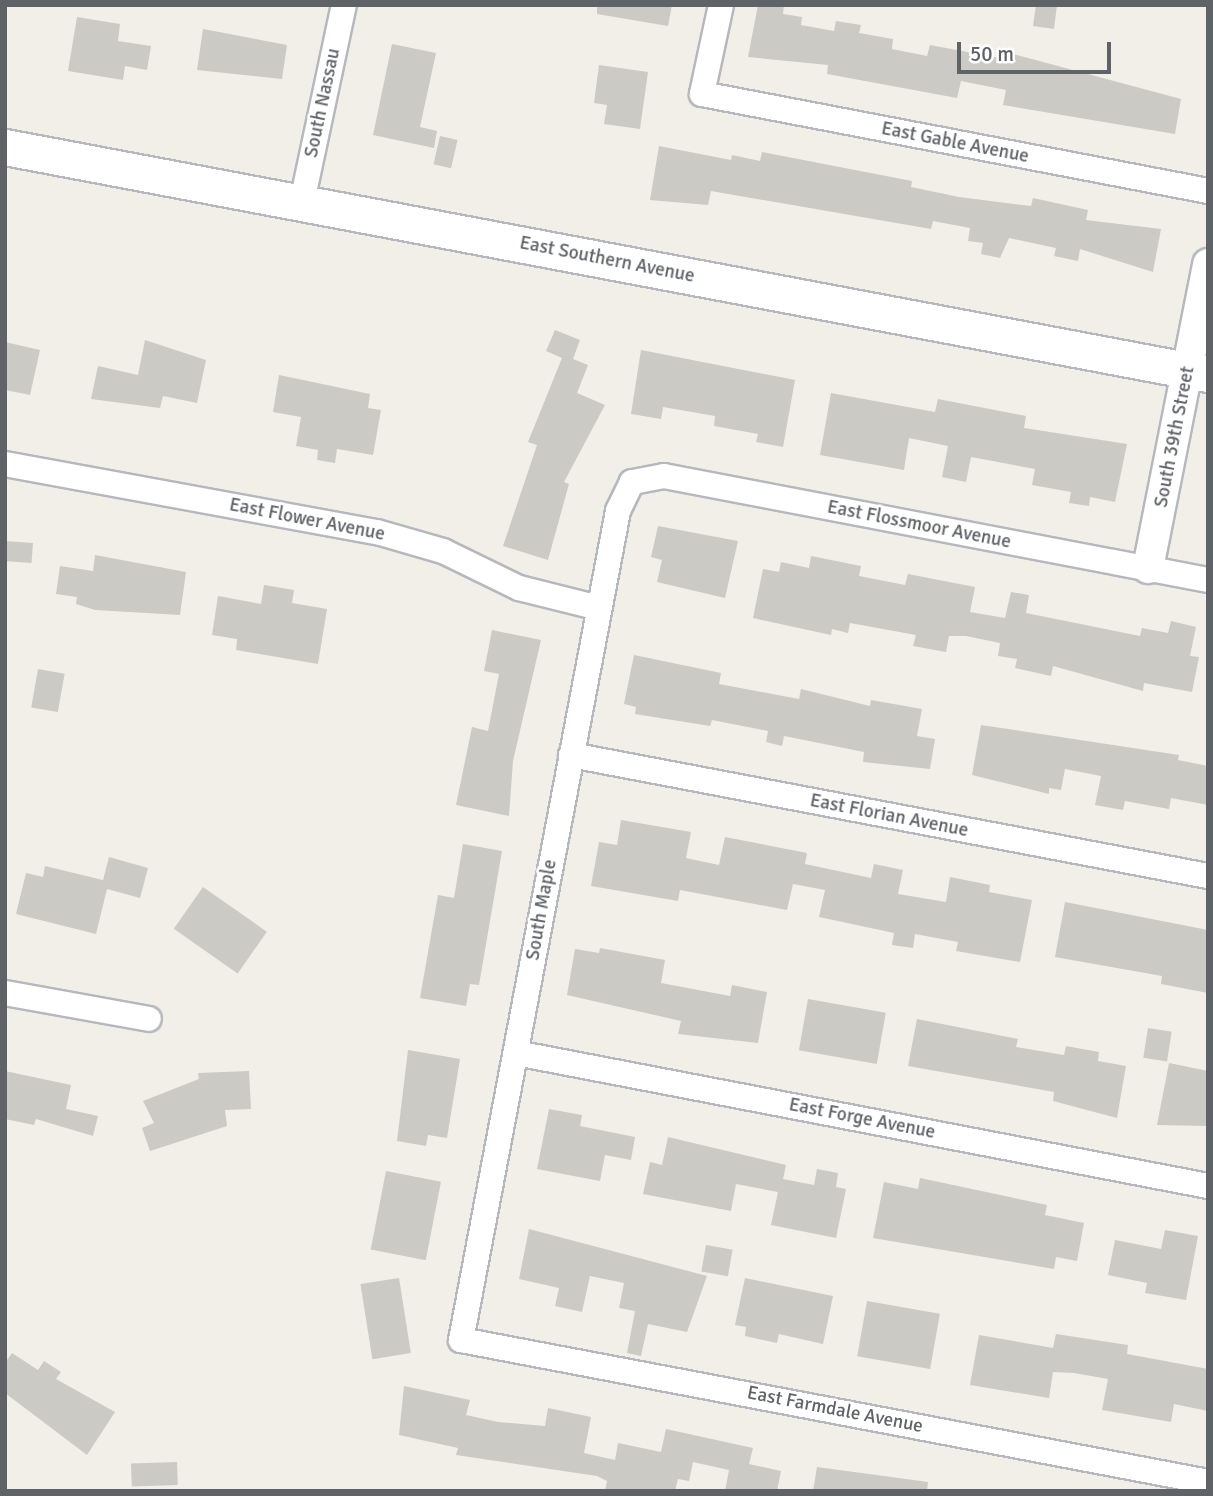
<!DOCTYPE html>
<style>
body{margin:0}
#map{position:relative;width:1213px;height:1496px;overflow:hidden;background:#f1efe8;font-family:Signika,sans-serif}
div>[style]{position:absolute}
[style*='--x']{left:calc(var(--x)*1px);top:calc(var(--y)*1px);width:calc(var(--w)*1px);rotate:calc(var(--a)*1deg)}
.building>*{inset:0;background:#cccac5;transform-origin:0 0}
.roads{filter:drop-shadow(2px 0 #b5b8bc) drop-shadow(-2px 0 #b5b8bc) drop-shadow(0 2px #b5b8bc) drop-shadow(0 -2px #b5b8bc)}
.minor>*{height:24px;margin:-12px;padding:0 12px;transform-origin:12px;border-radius:12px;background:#fff}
.tertiary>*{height:30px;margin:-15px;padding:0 15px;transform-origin:15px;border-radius:15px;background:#fff}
.secondary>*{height:35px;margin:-17.5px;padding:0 17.5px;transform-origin:17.5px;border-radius:17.5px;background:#fff}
span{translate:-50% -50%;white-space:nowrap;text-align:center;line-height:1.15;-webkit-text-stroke:5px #fff;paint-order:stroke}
.street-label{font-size:19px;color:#5f6368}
.frame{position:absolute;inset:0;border:7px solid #5f6368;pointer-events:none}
.scale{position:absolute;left:957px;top:42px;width:154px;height:32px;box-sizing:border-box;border:4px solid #5f6368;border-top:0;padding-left:9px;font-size:21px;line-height:24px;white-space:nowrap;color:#5f6368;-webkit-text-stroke:5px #fff;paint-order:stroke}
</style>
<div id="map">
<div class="building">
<div style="clip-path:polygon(597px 5px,672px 5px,668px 26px,597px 14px)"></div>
<div style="clip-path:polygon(758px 5px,784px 5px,783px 14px,802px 17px,801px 25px,834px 31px,836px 21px,861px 25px,859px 33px,893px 39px,892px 49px,927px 56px,930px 45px,1005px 59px,1006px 52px,1181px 99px,1175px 134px,1003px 105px,1006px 90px,961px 81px,957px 98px,827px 74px,828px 65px,748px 57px)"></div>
<div style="clip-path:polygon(1036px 5px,1057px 5px,1054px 29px,1033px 26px)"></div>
<div style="clip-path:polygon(77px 17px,120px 24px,118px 41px,151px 46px,147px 70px,125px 66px,123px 80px,68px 71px)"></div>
<div style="clip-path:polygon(203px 29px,287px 45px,282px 79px,197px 70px)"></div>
<div style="clip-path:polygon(392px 44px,436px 53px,420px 127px,437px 131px,434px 148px,373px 135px)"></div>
<div style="clip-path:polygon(599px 65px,648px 72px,640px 129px,604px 124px,607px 105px,594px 103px)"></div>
<div style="left:440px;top:136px;width:18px;height:29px;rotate:13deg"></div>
<div style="clip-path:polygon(659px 146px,731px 160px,732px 155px,760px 161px,762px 152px,912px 181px,911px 187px,959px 197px,1031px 206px,1033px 198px,1088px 210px,1086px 220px,1161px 229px,1153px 272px,1080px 249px,1078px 261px,1054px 256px,1056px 248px,1009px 238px,1000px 258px,981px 254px,983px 243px,968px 241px,970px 228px,933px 221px,931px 229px,711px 191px,708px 205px,650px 200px)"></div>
<div style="clip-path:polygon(555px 330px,580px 340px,573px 359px,588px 365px,577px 393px,605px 405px,564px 482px,569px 484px,548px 560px,503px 546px,537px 445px,528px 442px,562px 358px,546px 351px)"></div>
<div style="clip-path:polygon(145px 340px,206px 360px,197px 403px,163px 396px,160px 408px,91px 399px,98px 366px,138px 375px)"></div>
<div style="clip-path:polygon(5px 342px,40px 350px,30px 395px,5px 390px)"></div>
<div style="clip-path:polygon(641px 350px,795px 380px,783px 447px,756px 442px,758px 434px,714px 426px,715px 416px,663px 407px,661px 419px,631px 414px)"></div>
<div style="clip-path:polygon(279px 375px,370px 394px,368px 408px,381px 410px,373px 455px,337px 449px,335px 463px,317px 460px,318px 450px,296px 446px,301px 417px,273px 412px)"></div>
<div style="clip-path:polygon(831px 393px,935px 412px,938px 399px,1026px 416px,1024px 428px,1127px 444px,1115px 502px,1090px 497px,1089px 506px,1069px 503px,1071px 492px,1032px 485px,1035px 469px,971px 457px,966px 482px,942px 477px,948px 446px,909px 438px,904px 470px,820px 455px)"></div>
<div style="clip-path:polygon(658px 526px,738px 541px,725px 598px,657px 582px,662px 560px,651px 557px)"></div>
<div style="left:5px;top:541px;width:28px;height:20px;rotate:4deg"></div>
<div style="clip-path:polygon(95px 555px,186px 572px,180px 615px,95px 610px,76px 604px,77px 597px,56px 594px,60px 566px,93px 571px)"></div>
<div style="clip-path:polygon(811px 556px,861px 566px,859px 576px,905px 585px,908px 574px,975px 587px,970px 612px,1005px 618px,1011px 592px,1029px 595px,1026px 613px,1140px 636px,1142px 628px,1168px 633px,1171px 621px,1196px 627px,1190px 656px,1199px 657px,1192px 692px,1144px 683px,1143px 691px,1053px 666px,1051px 676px,1015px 668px,1017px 659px,998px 656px,1000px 643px,966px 636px,949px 636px,946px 652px,913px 646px,916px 635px,850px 623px,848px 633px,832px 629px,831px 635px,753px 618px,763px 569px,779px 572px,781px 562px,809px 568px)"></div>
<div style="clip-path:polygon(264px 585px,294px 590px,292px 603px,327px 609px,318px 664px,236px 650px,237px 639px,212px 635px,218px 596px,261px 604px)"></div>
<div style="clip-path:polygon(492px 630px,541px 640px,513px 761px,509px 816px,456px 805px,472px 727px,488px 731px,499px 674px,484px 671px)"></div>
<div style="clip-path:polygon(634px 655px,721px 673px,719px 684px,799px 699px,801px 689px,870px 706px,871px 700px,922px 709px,917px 736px,935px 739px,930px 769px,863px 762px,864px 752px,784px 736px,782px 746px,766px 742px,768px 731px,712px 720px,710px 726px,635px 714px,636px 707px,624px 704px)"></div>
<div style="left:38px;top:669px;width:27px;height:39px;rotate:10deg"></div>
<div style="clip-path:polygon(981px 725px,1179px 755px,1178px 760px,1208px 766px,1208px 805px,1171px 798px,1169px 809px,1125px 801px,1123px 810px,1095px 805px,1101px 776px,1065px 769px,1061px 790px,1049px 788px,1049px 794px,972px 775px)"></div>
<div style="clip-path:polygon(621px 820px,691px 832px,686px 858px,719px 865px,725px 837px,807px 853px,805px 864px,871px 878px,874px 864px,903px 870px,898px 894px,946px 902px,950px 877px,990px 885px,989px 892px,1032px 900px,1020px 962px,956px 951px,958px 942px,915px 934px,913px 948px,892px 945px,894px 933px,819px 917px,825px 890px,793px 884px,787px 910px,680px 890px,678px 901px,591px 886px,599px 842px,617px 845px)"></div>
<div style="clip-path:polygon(463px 844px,502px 851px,479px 985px,470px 984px,466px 1006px,420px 998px,438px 895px,454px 898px)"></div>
<div style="clip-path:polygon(109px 857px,148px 868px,140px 898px,107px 889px,96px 934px,16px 914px,26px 873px,43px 877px,45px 866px,103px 880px)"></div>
<div style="left:203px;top:887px;width:78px;height:51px;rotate:35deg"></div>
<div style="clip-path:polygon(1065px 902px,1208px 930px,1208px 993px,1161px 984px,1162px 976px,1055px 957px)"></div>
<div style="clip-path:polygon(600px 948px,665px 960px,661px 983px,730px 996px,732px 985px,767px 992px,758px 1043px,678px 1034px,681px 1021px,567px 995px,575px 949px,599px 953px)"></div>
<div style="left:808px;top:999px;width:79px;height:52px;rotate:10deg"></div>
<div style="clip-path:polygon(917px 1019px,1018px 1039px,1016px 1047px,1064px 1055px,1066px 1046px,1099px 1052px,1098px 1061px,1126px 1066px,1117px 1118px,1053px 1101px,1054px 1092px,908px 1066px)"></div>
<div style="left:1148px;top:1028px;width:24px;height:30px;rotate:9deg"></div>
<div style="clip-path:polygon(408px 1050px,460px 1059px,447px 1138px,428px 1135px,426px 1146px,397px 1141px)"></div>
<div style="clip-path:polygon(1169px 1063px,1208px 1071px,1208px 1126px,1157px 1125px)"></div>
<div style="clip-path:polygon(5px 1071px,71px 1085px,66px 1109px,98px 1116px,93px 1136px,36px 1119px,34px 1125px,5px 1119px)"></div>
<div style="clip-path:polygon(249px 1071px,251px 1109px,225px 1110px,227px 1126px,150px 1151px,142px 1128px,154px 1123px,143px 1101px,199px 1079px,198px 1073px)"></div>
<div style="clip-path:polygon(549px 1109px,582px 1115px,580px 1126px,635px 1137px,631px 1160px,605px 1155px,600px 1181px,537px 1169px)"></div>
<div style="clip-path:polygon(668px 1137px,786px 1165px,783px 1179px,814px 1185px,817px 1169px,838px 1173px,836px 1187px,846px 1189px,836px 1238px,771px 1225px,778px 1192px,736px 1184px,731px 1211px,643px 1194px,650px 1162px,662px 1165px)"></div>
<div style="left:386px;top:1171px;width:56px;height:80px;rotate:11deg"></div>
<div style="clip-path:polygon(920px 1178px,1047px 1205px,1045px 1215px,1084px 1223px,1077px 1261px,1056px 1257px,1054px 1269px,873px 1238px,884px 1182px,918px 1189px)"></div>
<div style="clip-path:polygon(529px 1229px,707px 1276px,687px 1332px,648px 1324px,641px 1356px,627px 1353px,635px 1311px,619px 1308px,624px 1283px,590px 1276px,582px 1312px,555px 1306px,559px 1288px,519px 1279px)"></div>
<div style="clip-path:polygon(1165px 1230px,1198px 1236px,1186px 1300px,1145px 1293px,1147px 1283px,1108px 1275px,1115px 1240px,1161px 1249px)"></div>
<div style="left:706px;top:1245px;width:27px;height:27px;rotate:10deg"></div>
<div style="left:399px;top:1278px;width:76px;height:39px;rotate:81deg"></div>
<div style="clip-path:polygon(745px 1278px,833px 1296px,823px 1344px,779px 1334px,777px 1343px,745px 1336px,746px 1327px,735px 1325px)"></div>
<div style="left:867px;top:1301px;width:74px;height:56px;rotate:10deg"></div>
<div style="clip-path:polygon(1056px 1334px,1128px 1345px,1127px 1354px,1208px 1369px,1208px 1411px,1174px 1404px,1171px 1422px,1102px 1410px,1108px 1379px,1074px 1373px,1053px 1372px,1049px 1398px,970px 1385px,979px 1335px,1053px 1348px)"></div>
<div style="clip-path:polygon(12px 1353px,38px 1370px,44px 1361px,61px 1372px,56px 1379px,115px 1412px,87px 1455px,5px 1393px,5px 1363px)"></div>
<div style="clip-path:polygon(404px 1386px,470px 1400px,466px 1415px,498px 1422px,545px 1426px,548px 1408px,591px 1417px,584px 1453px,615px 1460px,618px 1443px,661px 1452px,666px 1429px,753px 1448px,749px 1464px,781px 1471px,777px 1491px,725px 1491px,729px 1470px,693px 1462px,689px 1481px,678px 1479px,675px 1491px,605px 1491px,607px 1481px,597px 1476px,456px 1455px,458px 1448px,399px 1435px)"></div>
<div style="left:177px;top:1462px;width:23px;height:46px;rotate:88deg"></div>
<div style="clip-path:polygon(817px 1467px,928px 1482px,927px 1491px,813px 1491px)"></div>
</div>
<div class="roads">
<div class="minor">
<div style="--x:721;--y:5;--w:91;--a:102.1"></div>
<div style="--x:702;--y:94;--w:515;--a:10.85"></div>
<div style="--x:302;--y:202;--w:201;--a:-78"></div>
<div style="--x:5;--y:464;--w:378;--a:10.4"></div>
<div style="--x:377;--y:532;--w:69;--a:16.1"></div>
<div style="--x:443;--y:551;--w:85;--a:26"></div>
<div style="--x:519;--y:588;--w:82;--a:14"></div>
<div style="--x:1208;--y:580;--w:554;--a:-169.18"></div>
<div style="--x:664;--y:476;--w:33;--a:169"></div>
<div style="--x:632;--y:482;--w:32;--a:116"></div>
<div style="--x:618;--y:511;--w:844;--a:100.72"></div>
<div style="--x:461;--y:1340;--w:760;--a:10.76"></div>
<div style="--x:571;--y:755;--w:648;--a:10.76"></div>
<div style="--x:5;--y:993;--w:146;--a:10.2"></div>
<div style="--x:516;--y:1053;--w:705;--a:10.88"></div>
</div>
<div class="tertiary">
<div style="--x:1148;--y:568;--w:310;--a:-78.8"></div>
</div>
<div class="secondary">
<div style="--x:5;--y:147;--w:1224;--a:10.69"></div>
</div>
</div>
<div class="street-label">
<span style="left:323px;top:103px;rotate:-78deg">South Nassau</span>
<span style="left:955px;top:143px;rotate:11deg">East Gable Avenue</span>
<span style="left:607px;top:260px;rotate:11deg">East Southern Avenue</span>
<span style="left:1175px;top:437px;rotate:-79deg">South 39th Street</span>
<span style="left:307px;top:520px;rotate:11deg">East Flower Avenue</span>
<span style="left:919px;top:525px;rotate:11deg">East Flossmoor Avenue</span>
<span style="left:889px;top:816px;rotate:11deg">East Florian Avenue</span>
<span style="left:542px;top:910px;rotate:-80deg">South Maple</span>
<span style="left:862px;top:1119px;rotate:11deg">East Forge Avenue</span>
<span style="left:835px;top:1410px;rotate:11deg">East Farmdale Avenue</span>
</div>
<div class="frame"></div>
<div class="scale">50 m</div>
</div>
